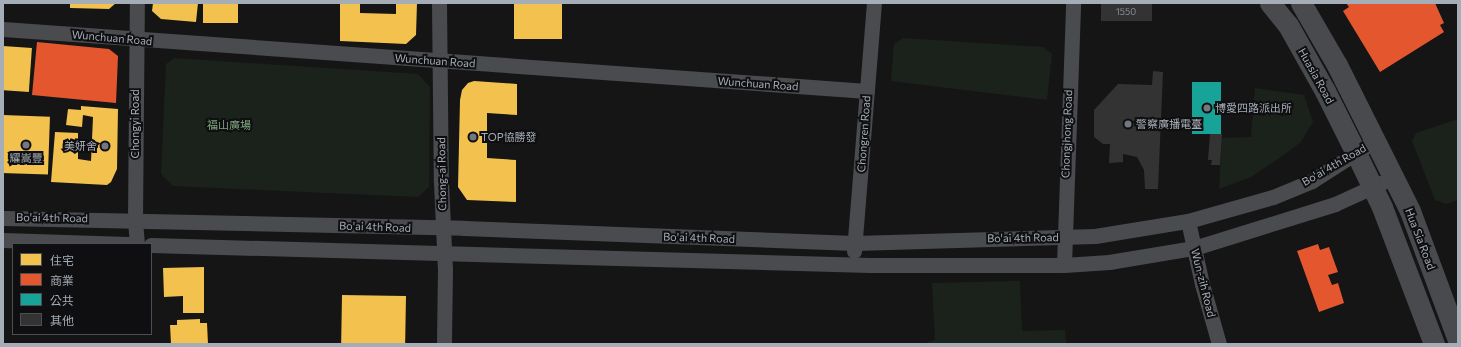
<!DOCTYPE html>
<meta charset="utf-8">
<style>
body{margin:0}
#map{position:relative;width:1461px;height:347px;overflow:hidden;background:#151515;font-family:Commissioner,"Noto Sans TC",sans-serif}
div>[style]{position:absolute}
[style*='--x']{left:calc(var(--x)*1px);top:calc(var(--y)*1px);width:calc(var(--w)*1px);rotate:calc(var(--a)*1deg)}
.green>*{inset:0;background:#1b221b}
.homes>*{inset:0;background:#f2c14e;transform-origin:0 0}
.shops>*{inset:0;background:#e4572e}
.public>*{inset:0;background:#17a398;transform-origin:0 0}
.building>*{inset:0;background:#333334;transform-origin:0 0}
.street>*{height:15px;margin:-7.5px;padding:0 7.5px;transform-origin:7.5px;border-radius:7.5px;background:#494b4e}
.secondary>*{height:21px;margin:-10.5px;padding:0 10.5px;transform-origin:10.5px;border-radius:10.5px;background:#484a4d}
.dots>*{width:11px;height:11px;translate:-50% -50%;box-sizing:border-box;border:2px solid #0f0f11;border-radius:50%}
span{translate:-50% -50%;white-space:nowrap;text-align:center;line-height:1.15;-webkit-text-stroke:4px #0f0f11;paint-order:stroke}
.number-label{font-size:9px;color:#888e96}
.number-label span{-webkit-text-stroke-width:0}
.street-label{font-size:11px;color:#a5adb7}
.poi-label{font-size:11px;color:#a5adb7}
.left{translate:0 -50%;text-align:left}
.right{translate:-100% -50%;text-align:right}
.park-label{font-size:11px;color:#7ea47b}
.frame{position:absolute;inset:0;border:4px solid #a5adb7;pointer-events:none}
.legend{position:absolute;left:12px;top:243px;width:140px;height:92px;box-sizing:border-box;background:#0f0f11;border:1px solid #4b4e53;margin:0;padding:5px 7px;list-style:none;font-size:12px;color:#a5adb7}
.legend li{display:flex;align-items:center;gap:8px;height:20px}
.legend b{width:20px;border:1px solid #4b4e53}
</style>
<div id="map">
<div class="green">
<div style="clip-path:polygon(903px 38px,1043px 47px,1052px 54px,1047px 100px,891px 81px,894px 44px)"></div>
<div style="clip-path:polygon(174px 58px,418px 74px,430px 87px,429px 187px,418px 197px,173px 186px,161px 174px,166px 64px)"></div>
<div style="clip-path:polygon(1255px 88px,1304px 95px,1313px 122px,1301px 142px,1278px 159px,1251px 177px,1219px 189px,1222px 138px,1251px 137px)"></div>
<div style="clip-path:polygon(1458px 119px,1458px 200px,1446px 204px,1435px 200px,1412px 141px,1416px 133px)"></div>
<div style="clip-path:polygon(1020px 281px,1022px 331px,1065px 330px,1066px 344px,922px 344px,935px 340px,932px 283px)"></div>
</div>
<div class="homes">
<div style="clip-path:polygon(70px 3px,116px 3px,109px 9px,70px 8px)"></div>
<div style="clip-path:polygon(153px 3px,198px 3px,196px 22px,161px 19px,152px 11px)"></div>
<div style="left:203px;top:3px;width:35px;height:20px"></div>
<div style="clip-path:polygon(340px 3px,360px 3px,360px 13px,396px 14px,396px 3px,417px 3px,416px 35px,406px 44px,340px 41px)"></div>
<div style="left:514px;top:3px;width:48px;height:36px"></div>
<div style="left:3px;top:46px;width:29px;height:44px;rotate:4deg"></div>
<div style="clip-path:polygon(474px 81px,517px 84px,517px 115px,487px 113px,487px 158px,516px 160px,516px 202px,467px 200px,458px 187px,460px 100px,462px 90px,468px 83px)"></div>
<div style="clip-path:polygon(81px 106px,118px 109px,117px 169px,111px 182px,107px 185px,51px 182px,55px 132px,78px 133px,78px 159px,91px 161px,93px 117px,83px 115px,82px 127px,66px 125px,68px 109px,81px 110px)"></div>
<div style="left:3px;top:115px;width:47px;height:58px;rotate:2deg"></div>
<div style="clip-path:polygon(204px 267px,204px 313px,183px 313px,183px 296px,164px 297px,163px 268px)"></div>
<div style="left:342px;top:295px;width:64px;height:49px;rotate:1deg"></div>
<div style="clip-path:polygon(200px 319px,200px 323px,207px 323px,208px 344px,171px 344px,170px 325px,177px 325px,177px 320px)"></div>
</div>
<div class="shops">
<div style="clip-path:polygon(1346px 3px,1435px 3px,1444px 23px,1440px 25px,1444px 32px,1380px 72px,1343px 11px,1349px 7px)"></div>
<div style="clip-path:polygon(37px 42px,109px 49px,118px 56px,116px 103px,32px 95px)"></div>
<div style="clip-path:polygon(1318px 244px,1320px 250px,1329px 247px,1338px 272px,1328px 275px,1332px 285px,1338px 283px,1344px 303px,1319px 312px,1297px 251px)"></div>
</div>
<div class="public">
<div style="left:1192px;top:82px;width:29px;height:52px"></div>
</div>
<div class="building">
<div style="left:1101px;top:3px;width:51px;height:18px"></div>
<div style="clip-path:polygon(1153px 71px,1163px 72px,1158px 189px,1145px 189px,1144px 170px,1137px 157px,1123px 154px,1123px 162px,1109px 163px,1110px 144px,1103px 144px,1094px 137px,1094px 110px,1118px 84px,1152px 85px)"></div>
<div style="clip-path:polygon(1210px 134px,1222px 134px,1220px 165px,1211px 165px,1212px 160px,1208px 160px)"></div>
</div>
<div class="street">
<div style="--x:439;--y:3;--w:179;--a:89.4"></div>
<div style="--x:441;--y:182;--w:87;--a:87.4"></div>
<div style="--x:445;--y:269;--w:75;--a:90.8"></div>
<div style="--x:3;--y:29;--w:866;--a:4.1"></div>
<div style="--x:3;--y:218;--w:461;--a:1.2"></div>
<div style="--x:464;--y:228;--w:391;--a:2.2"></div>
<div style="--x:855;--y:243;--w:240;--a:-1.7"></div>
<div style="--x:1095;--y:236;--w:94;--a:-9.2"></div>
<div style="--x:1188;--y:221;--w:88;--a:-15.8"></div>
<div style="--x:1273;--y:197;--w:42;--a:-22.3"></div>
<div style="--x:1312;--y:181;--w:76;--a:-32.6"></div>
<div style="--x:1188;--y:221;--w:65;--a:77.5"></div>
<div style="--x:1202;--y:284;--w:62;--a:74.2"></div>
<div style="--x:3;--y:240;--w:125;--a:1.8"></div>
<div style="--x:137;--y:244;--w:25;--a:-95"></div>
<div style="--x:135;--y:219;--w:216;--a:-89.5"></div>
<div style="--x:151;--y:245;--w:719;--a:1.59"></div>
<div style="--x:870;--y:265;--w:194;--a:0"></div>
<div style="--x:1064;--y:265;--w:45;--a:-3.8"></div>
<div style="--x:1109;--y:262;--w:86;--a:-9.4"></div>
<div style="--x:1194;--y:248;--w:148;--a:-17.3"></div>
<div style="--x:1335;--y:204;--w:51;--a:-24.5"></div>
<div style="--x:854;--y:251;--w:249;--a:-85.4"></div>
<div style="--x:1064;--y:265;--w:262;--a:-88"></div>
</div>
<div class="secondary">
<div style="--x:1270;--y:3;--w:28;--a:51"></div>
<div style="--x:1288;--y:25;--w:76;--a:60.7"></div>
<div style="--x:1325;--y:91;--w:69;--a:63.4"></div>
<div style="--x:1356;--y:153;--w:60;--a:64.3"></div>
<div style="--x:1382;--y:207;--w:147;--a:69.2"></div>
<div style="--x:1301;--y:3;--w:72;--a:59.9"></div>
<div style="--x:1337;--y:65;--w:163;--a:63.4"></div>
<div style="--x:1410;--y:211;--w:138;--a:69.6"></div>
</div>
<div class="dots">
<div style="left:1207px;top:108px;background:#73787e"></div>
<div style="left:1128px;top:124px;background:#73787e"></div>
<div style="left:473px;top:137px;background:#73787e"></div>
<div style="left:26px;top:145px;background:#73787e"></div>
<div style="left:105px;top:146px;background:#73787e"></div>
</div>
<div class="number-label">
<span style="left:1126px;top:12px">1550</span>
</div>
<div class="street-label">
<span style="left:112px;top:38px;rotate:5deg">Wunchuan Road</span>
<span style="left:435px;top:61px;rotate:4deg">Wunchuan Road</span>
<span style="left:1316px;top:76px;rotate:61deg">Huasia Road</span>
<span style="left:758px;top:84px;rotate:4deg">Wunchuan Road</span>
<span style="left:135px;top:124px;rotate:-90deg">Chongyi Road</span>
<span style="left:864px;top:134px;rotate:-86deg">Chongren Road</span>
<span style="left:1067px;top:134px;rotate:-88deg">Chongjhong Road</span>
<span style="left:1334px;top:165px;rotate:-30deg">Bo'ai 4th Road</span>
<span style="left:442px;top:174px;rotate:-91deg">Chong-ai Road</span>
<span style="left:52px;top:218px;rotate:1deg">Bo'ai 4th Road</span>
<span style="left:375px;top:227px;rotate:2deg">Bo'ai 4th Road</span>
<span style="left:699px;top:238px;rotate:2deg">Bo'ai 4th Road</span>
<span style="left:1023px;top:238px;rotate:-1deg">Bo'ai 4th Road</span>
<span style="left:1420px;top:239px;rotate:69deg">Hua Sia Road</span>
<span style="left:1203px;top:283px;rotate:76deg">Wun-zih Road</span>
</div>
<div class="poi-label">
<span class="left" style="left:1215px;top:108px">博愛四路派出所</span>
<span class="left" style="left:1136px;top:124px">警察廣播電臺</span>
<span class="left" style="left:481px;top:137px">TOP協勝發</span>
<span class="right" style="left:97px;top:146px">美妍舍</span>
<span style="left:26px;top:158px">耀嵩豐</span>
</div>
<div class="park-label">
<span style="left:229px;top:125px">福山廣場</span>
</div>
<div class="frame"></div>
<ul class="legend">
<li><b style="height:11px;background:#f2c14e"></b>住宅</li>
<li><b style="height:11px;background:#e4572e"></b>商業</li>
<li><b style="height:11px;background:#17a398"></b>公共</li>
<li><b style="height:11px;background:#333334"></b>其他</li>
</ul>
</div>
